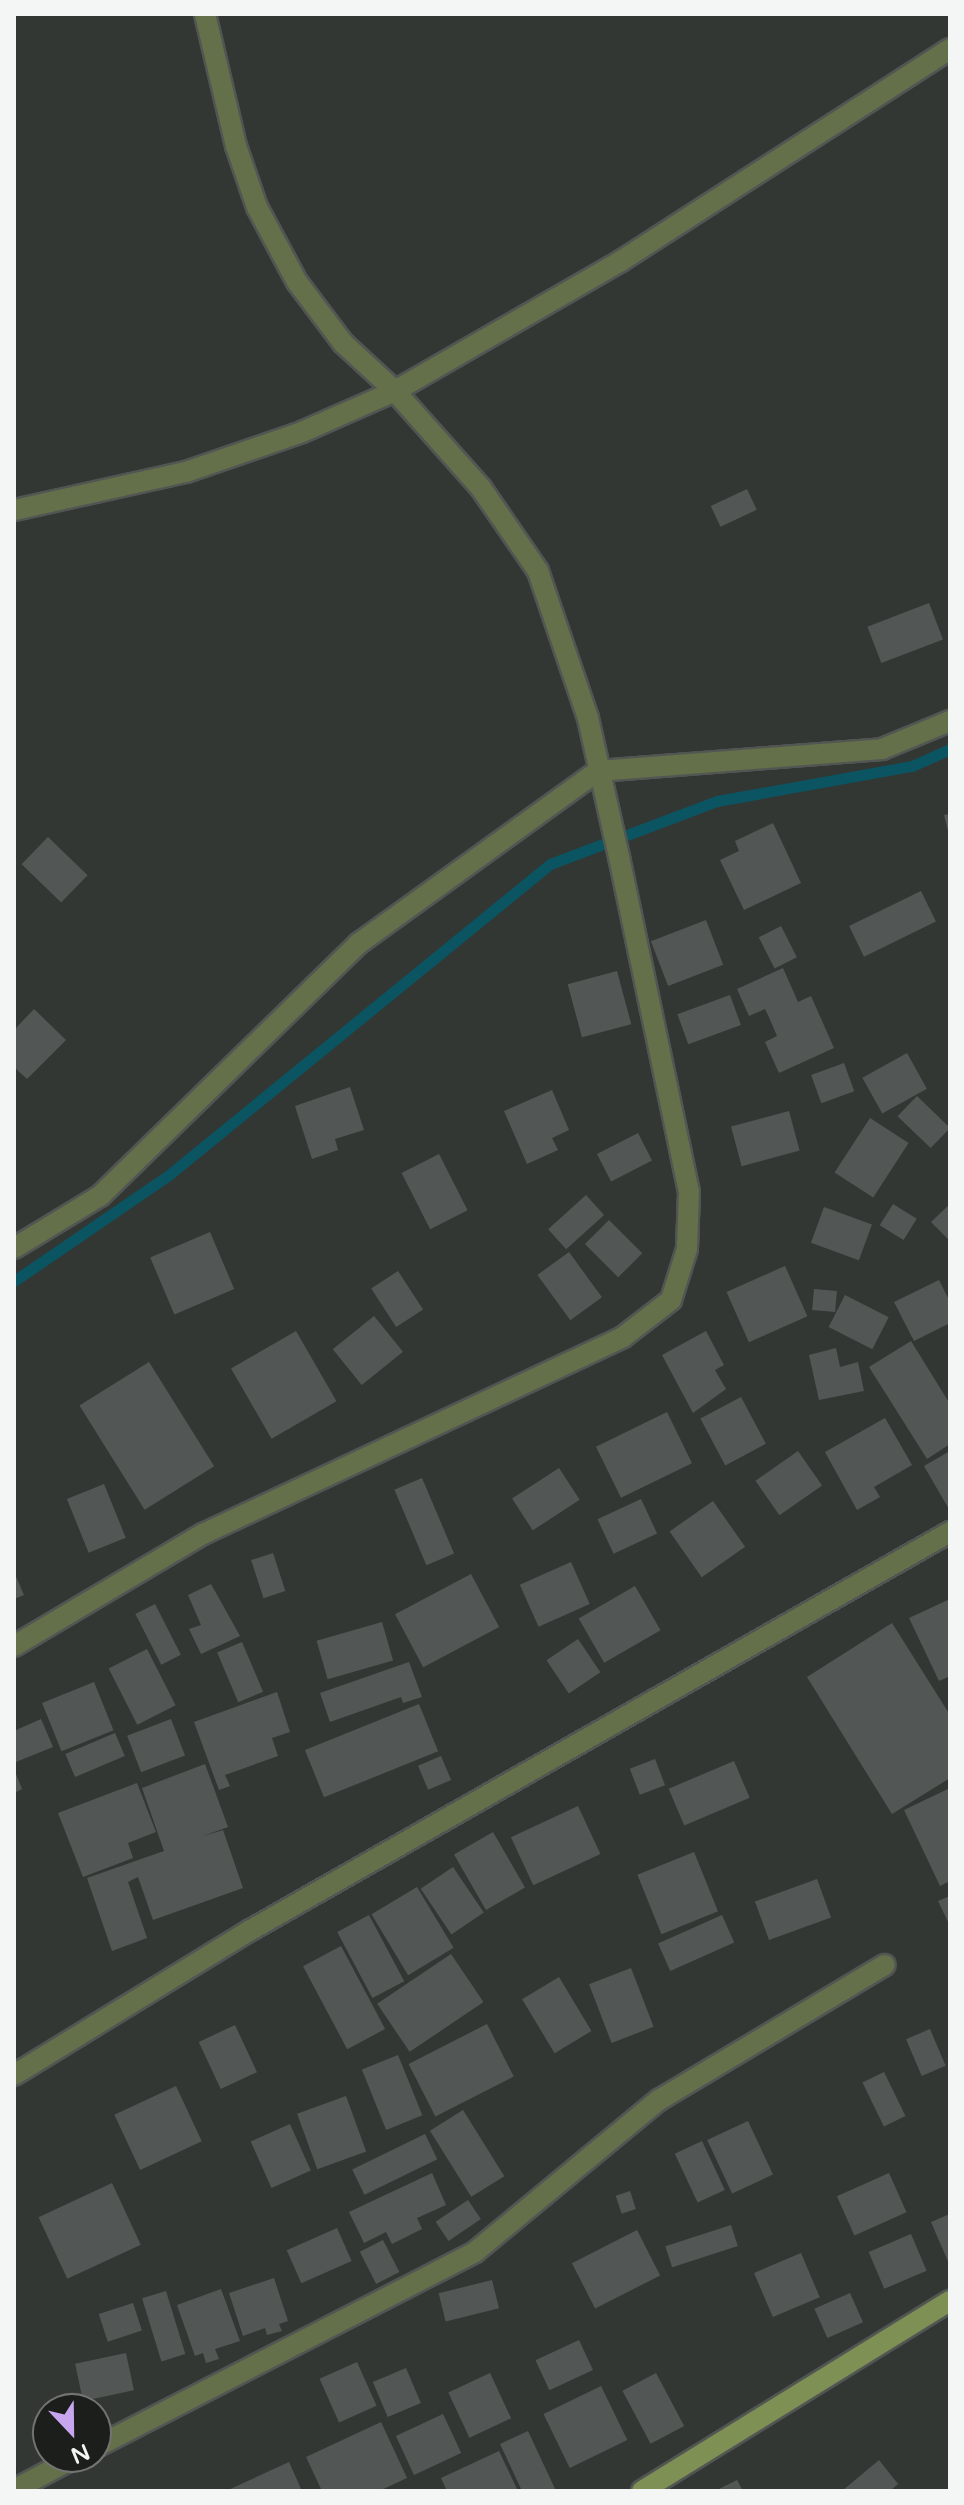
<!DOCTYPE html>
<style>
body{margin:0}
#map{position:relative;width:964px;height:2505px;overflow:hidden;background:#333734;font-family:"Varela Round",sans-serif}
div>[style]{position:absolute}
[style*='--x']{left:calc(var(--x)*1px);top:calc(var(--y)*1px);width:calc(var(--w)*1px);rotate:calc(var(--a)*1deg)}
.stream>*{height:11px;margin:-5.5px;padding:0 5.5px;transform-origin:5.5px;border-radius:5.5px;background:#0b5461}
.building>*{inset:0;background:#525756;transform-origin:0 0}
.roads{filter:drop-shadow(2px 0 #525653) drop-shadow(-2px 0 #525653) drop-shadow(0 2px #525653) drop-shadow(0 -2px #525653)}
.street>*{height:20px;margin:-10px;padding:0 10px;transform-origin:10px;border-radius:10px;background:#64704a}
.secondary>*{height:20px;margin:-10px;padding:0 10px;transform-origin:10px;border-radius:10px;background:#7e9053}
span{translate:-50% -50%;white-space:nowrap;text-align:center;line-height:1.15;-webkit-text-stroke:7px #1c1e1c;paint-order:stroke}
.frame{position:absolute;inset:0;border:16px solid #f3f6f4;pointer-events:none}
.north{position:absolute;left:32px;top:2393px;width:80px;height:80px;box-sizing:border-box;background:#1c1e1c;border:2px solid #727472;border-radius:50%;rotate:158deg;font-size:22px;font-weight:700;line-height:32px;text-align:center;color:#f3f6f4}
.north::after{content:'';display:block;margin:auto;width:28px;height:36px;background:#c7a6ef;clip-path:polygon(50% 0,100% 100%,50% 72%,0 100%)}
</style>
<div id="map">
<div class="stream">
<div style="--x:14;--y:1281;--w:189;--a:-34.4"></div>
<div style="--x:170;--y:1174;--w:490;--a:-39.2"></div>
<div style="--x:550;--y:864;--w:178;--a:-20.7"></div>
<div style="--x:717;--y:801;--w:198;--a:-10.2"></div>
<div style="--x:912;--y:766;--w:42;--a:-24.1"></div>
</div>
<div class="building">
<div style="left:747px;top:489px;width:23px;height:40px;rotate:65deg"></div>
<div style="left:929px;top:603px;width:39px;height:66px;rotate:69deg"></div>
<div style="clip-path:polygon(950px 814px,950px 835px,949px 835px,944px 815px)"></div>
<div style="clip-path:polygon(773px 823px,801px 883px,744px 910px,720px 860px,739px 851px,735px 841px)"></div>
<div style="left:48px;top:837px;width:55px;height:38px;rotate:44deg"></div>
<div style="left:921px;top:891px;width:34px;height:80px;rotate:64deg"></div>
<div style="left:706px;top:920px;width:48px;height:59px;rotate:69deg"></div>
<div style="left:781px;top:926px;width:35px;height:25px;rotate:63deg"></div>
<div style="clip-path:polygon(783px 968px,798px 1002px,811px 996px,834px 1048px,779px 1073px,765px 1042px,777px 1036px,768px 1015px,765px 1009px,749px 1016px,737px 989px)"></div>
<div style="left:617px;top:971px;width:55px;height:51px;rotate:75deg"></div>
<div style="left:730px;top:995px;width:32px;height:56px;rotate:70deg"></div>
<div style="clip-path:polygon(34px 1009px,66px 1040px,27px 1079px,14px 1067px,14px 1030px)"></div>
<div style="left:907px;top:1053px;width:41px;height:51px;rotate:61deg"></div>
<div style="left:844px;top:1063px;width:30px;height:35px;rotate:70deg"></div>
<div style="clip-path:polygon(350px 1087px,364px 1130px,335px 1139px,338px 1150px,312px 1159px,295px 1106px)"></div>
<div style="clip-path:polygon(552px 1090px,569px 1130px,552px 1138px,558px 1150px,527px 1164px,504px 1111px)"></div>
<div style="left:917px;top:1096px;width:46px;height:28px;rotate:44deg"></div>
<div style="left:789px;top:1111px;width:41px;height:60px;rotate:75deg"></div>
<div style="left:870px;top:1118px;width:46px;height:65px;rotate:33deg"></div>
<div style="left:638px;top:1133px;width:31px;height:46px;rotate:63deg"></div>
<div style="left:439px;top:1154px;width:63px;height:42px;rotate:63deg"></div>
<div style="left:586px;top:1195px;width:27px;height:51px;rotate:48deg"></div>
<div style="left:893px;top:1204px;width:28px;height:25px;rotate:32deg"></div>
<div style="clip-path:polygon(950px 1204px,950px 1241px,931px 1222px)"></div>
<div style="left:824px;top:1207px;width:51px;height:38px;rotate:20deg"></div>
<div style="left:609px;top:1220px;width:47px;height:34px;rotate:45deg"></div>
<div style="left:210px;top:1232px;width:62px;height:65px;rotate:67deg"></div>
<div style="left:569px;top:1252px;width:56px;height:39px;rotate:54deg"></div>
<div style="left:785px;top:1266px;width:55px;height:64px;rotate:66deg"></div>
<div style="left:398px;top:1271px;width:46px;height:32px;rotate:57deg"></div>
<div style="clip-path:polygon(939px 1280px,950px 1302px,950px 1323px,914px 1341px,894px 1302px)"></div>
<div style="left:814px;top:1289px;width:23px;height:21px;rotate:5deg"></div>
<div style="left:845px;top:1295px;width:49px;height:36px;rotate:27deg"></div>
<div style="left:374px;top:1316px;width:46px;height:53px;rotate:51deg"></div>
<div style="left:296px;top:1331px;width:81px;height:75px;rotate:60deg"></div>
<div style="clip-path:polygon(706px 1331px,724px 1365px,715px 1370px,726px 1389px,693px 1413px,662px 1355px)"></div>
<div style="clip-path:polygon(911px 1341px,950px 1404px,950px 1444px,927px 1459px,869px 1367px)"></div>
<div style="clip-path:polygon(836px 1348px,840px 1367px,858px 1362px,864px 1391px,819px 1400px,809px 1355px)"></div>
<div style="left:149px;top:1362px;width:123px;height:82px;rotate:58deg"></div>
<div style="left:741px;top:1397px;width:53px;height:46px;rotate:62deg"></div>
<div style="left:667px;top:1412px;width:57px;height:79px;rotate:64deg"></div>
<div style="clip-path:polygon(885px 1418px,912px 1465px,874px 1487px,880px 1497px,857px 1510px,825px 1452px)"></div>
<div style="left:798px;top:1451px;width:42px;height:52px;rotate:55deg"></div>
<div style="clip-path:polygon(950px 1451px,950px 1511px,924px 1466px)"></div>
<div style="left:559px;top:1468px;width:38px;height:56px;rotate:57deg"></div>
<div style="left:422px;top:1478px;width:82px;height:30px;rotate:67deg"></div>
<div style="left:104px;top:1484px;width:58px;height:40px;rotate:68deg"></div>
<div style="left:641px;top:1499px;width:38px;height:48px;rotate:65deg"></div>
<div style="left:713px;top:1501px;width:56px;height:53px;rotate:55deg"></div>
<div style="left:273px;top:1553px;width:40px;height:23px;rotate:72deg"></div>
<div style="left:571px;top:1562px;width:46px;height:56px;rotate:66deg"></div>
<div style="clip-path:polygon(14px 1572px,24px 1595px,14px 1599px)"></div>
<div style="left:471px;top:1574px;width:60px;height:86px;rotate:62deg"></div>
<div style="clip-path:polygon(211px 1584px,240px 1636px,201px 1654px,189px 1629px,201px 1625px,188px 1595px)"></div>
<div style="left:635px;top:1586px;width:51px;height:65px;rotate:60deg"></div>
<div style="clip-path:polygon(950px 1599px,950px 1676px,939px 1681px,909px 1618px)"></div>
<div style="left:155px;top:1604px;width:57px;height:22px;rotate:63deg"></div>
<div style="left:382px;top:1622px;width:40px;height:68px;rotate:74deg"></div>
<div style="clip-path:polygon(892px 1623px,950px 1715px,950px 1778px,892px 1814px,807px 1677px)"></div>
<div style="left:578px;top:1639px;width:40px;height:38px;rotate:56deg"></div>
<div style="left:242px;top:1642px;width:54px;height:27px;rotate:67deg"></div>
<div style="left:147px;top:1649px;width:63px;height:43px;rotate:63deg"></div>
<div style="clip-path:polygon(409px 1662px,422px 1697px,403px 1703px,401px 1697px,330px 1722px,320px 1693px)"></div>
<div style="left:94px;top:1682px;width:52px;height:56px;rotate:68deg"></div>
<div style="clip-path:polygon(277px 1692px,290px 1732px,272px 1738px,278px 1756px,225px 1775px,230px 1786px,219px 1790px,194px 1722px)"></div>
<div style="left:419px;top:1704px;width:51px;height:123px;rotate:68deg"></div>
<div style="clip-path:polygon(41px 1719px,53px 1747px,16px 1762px,14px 1731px)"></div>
<div style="left:171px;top:1719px;width:39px;height:47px;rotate:69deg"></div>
<div style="left:115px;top:1733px;width:25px;height:54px;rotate:67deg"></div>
<div style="left:441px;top:1756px;width:26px;height:25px;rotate:67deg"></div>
<div style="left:655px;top:1759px;width:28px;height:27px;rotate:69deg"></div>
<div style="left:734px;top:1761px;width:40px;height:71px;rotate:67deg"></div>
<div style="clip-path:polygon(205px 1764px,228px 1827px,200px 1837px,223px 1830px,243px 1888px,153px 1920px,138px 1877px,128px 1882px,147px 1938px,112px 1951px,87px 1878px,164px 1851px,142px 1788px)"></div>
<div style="clip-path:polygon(14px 1769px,22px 1789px,14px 1793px)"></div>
<div style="clip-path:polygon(137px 1783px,156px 1832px,128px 1843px,133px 1858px,83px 1877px,58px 1813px)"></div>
<div style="clip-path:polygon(950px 1788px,950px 1881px,940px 1886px,904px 1810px)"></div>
<div style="left:578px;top:1806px;width:53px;height:74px;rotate:65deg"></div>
<div style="left:493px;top:1832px;width:64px;height:45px;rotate:60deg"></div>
<div style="left:694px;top:1852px;width:64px;height:61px;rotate:68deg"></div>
<div style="left:453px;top:1867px;width:55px;height:39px;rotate:56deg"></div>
<div style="left:817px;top:1879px;width:41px;height:66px;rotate:70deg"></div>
<div style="left:417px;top:1887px;width:71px;height:53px;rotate:59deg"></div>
<div style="clip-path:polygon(950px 1896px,950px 1926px,938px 1901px)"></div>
<div style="left:369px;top:1915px;width:75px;height:36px;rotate:62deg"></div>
<div style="left:722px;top:1915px;width:30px;height:70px;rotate:66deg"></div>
<div style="left:341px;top:1946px;width:94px;height:43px;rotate:62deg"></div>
<div style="left:451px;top:1954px;width:58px;height:89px;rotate:56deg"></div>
<div style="left:631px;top:1968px;width:63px;height:45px;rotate:69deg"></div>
<div style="left:559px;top:1977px;width:63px;height:43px;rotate:59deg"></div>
<div style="left:487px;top:2024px;width:59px;height:88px;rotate:63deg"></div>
<div style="left:235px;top:2025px;width:52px;height:40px;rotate:65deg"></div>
<div style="left:930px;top:2029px;width:40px;height:26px;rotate:67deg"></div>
<div style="left:398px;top:2055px;width:65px;height:39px;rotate:68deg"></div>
<div style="left:884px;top:2072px;width:49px;height:24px;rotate:64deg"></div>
<div style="left:176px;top:2086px;width:61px;height:68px;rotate:65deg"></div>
<div style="left:346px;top:2096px;width:59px;height:52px;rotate:70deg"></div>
<div style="left:463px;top:2110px;width:78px;height:39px;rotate:58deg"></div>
<div style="left:748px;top:2121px;width:59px;height:45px;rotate:65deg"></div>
<div style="left:290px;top:2124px;width:51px;height:43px;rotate:66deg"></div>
<div style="left:425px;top:2134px;width:28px;height:81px;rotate:64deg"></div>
<div style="left:702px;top:2141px;width:54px;height:30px;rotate:65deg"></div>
<div style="clip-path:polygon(432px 2173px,446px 2205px,417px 2218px,422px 2229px,392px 2244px,386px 2232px,364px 2243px,349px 2212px)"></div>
<div style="left:889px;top:2173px;width:43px;height:57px;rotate:66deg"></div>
<div style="left:112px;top:2183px;width:68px;height:81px;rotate:65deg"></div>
<div style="left:630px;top:2191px;width:19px;height:15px;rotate:72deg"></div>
<div style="left:468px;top:2200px;width:23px;height:39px;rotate:56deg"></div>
<div style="clip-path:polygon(950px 2214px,950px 2266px,931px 2222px)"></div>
<div style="left:731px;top:2225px;width:22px;height:69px;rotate:72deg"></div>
<div style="left:337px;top:2228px;width:36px;height:55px;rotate:66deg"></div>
<div style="left:637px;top:2230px;width:51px;height:73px;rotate:63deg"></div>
<div style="left:911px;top:2234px;width:40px;height:46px;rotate:67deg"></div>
<div style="left:383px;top:2240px;width:36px;height:26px;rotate:63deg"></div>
<div style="left:801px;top:2253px;width:48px;height:51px;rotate:67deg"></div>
<div style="clip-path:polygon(274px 2278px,288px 2321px,279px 2324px,282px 2331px,267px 2335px,265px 2328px,243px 2336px,229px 2293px)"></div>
<div style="left:492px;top:2280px;width:29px;height:55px;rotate:76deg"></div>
<div style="clip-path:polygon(221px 2289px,240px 2341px,215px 2349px,219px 2359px,206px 2363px,203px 2353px,195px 2356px,177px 2305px)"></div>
<div style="left:166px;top:2291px;width:66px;height:25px;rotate:73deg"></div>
<div style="left:850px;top:2293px;width:32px;height:39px;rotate:66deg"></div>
<div style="left:133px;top:2303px;width:29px;height:36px;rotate:72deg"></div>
<div style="left:579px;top:2340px;width:33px;height:48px;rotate:65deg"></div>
<div style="left:126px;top:2353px;width:38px;height:52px;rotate:78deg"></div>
<div style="left:357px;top:2362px;width:48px;height:41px;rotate:66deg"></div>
<div style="left:406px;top:2368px;width:38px;height:36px;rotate:67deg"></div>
<div style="left:490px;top:2373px;width:50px;height:46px;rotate:65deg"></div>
<div style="left:656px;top:2373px;width:60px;height:38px;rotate:62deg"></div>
<div style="left:601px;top:2386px;width:60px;height:64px;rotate:64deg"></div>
<div style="left:443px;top:2414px;width:43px;height:52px;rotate:65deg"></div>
<div style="clip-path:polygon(381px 2422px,407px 2478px,379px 2491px,322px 2491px,306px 2457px)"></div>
<div style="clip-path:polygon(528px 2431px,556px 2491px,522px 2491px,500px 2444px)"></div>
<div style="clip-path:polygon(499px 2451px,518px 2491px,447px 2491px,441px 2478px)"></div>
<div style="clip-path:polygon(879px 2460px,898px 2484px,890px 2491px,842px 2491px)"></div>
<div style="clip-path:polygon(289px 2462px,302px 2491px,226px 2491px)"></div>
<div style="clip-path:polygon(737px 2480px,743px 2491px,715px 2491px)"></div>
</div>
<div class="roads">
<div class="street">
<div style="--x:14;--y:510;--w:176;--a:-12.5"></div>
<div style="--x:186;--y:472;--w:123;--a:-19"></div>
<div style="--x:302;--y:432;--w:102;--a:-23.8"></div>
<div style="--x:395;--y:391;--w:261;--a:-29.9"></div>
<div style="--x:621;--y:261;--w:391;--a:-32.8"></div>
<div style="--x:14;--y:1248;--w:100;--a:-31.2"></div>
<div style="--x:100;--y:1196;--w:361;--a:-44.3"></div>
<div style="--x:358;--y:944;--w:296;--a:-35.8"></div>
<div style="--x:598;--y:771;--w:285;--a:-4.4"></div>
<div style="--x:882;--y:749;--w:74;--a:-22.4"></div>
<div style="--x:14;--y:1646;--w:220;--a:-30.7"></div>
<div style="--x:203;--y:1534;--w:464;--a:-25.1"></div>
<div style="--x:623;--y:1337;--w:61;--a:-37.6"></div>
<div style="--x:671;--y:1300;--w:53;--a:-72.6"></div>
<div style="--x:687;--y:1249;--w:57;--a:-88"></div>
<div style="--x:689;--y:1192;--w:342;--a:-101.8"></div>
<div style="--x:619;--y:857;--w:142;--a:-102.6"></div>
<div style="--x:588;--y:718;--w:155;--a:-108.8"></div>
<div style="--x:538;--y:571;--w:101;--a:-124.5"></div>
<div style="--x:481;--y:488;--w:130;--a:-131.6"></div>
<div style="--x:395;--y:391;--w:71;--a:-137.3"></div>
<div style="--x:343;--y:343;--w:76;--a:-127"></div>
<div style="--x:297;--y:282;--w:85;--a:-118.1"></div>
<div style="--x:257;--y:207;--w:65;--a:-109"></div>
<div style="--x:236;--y:146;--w:136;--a:-103.2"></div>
<div style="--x:14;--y:2075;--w:276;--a:-31.5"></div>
<div style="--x:249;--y:1931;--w:807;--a:-29.65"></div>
<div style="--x:96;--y:2447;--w:426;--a:-27.2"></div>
<div style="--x:475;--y:2252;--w:239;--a:-39.6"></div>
<div style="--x:659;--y:2100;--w:263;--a:-30.9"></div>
<div style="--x:14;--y:2490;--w:70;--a:-28"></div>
</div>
<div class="secondary">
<div style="--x:642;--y:2491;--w:362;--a:-31.7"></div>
</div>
</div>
<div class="frame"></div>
<div class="north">N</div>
</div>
